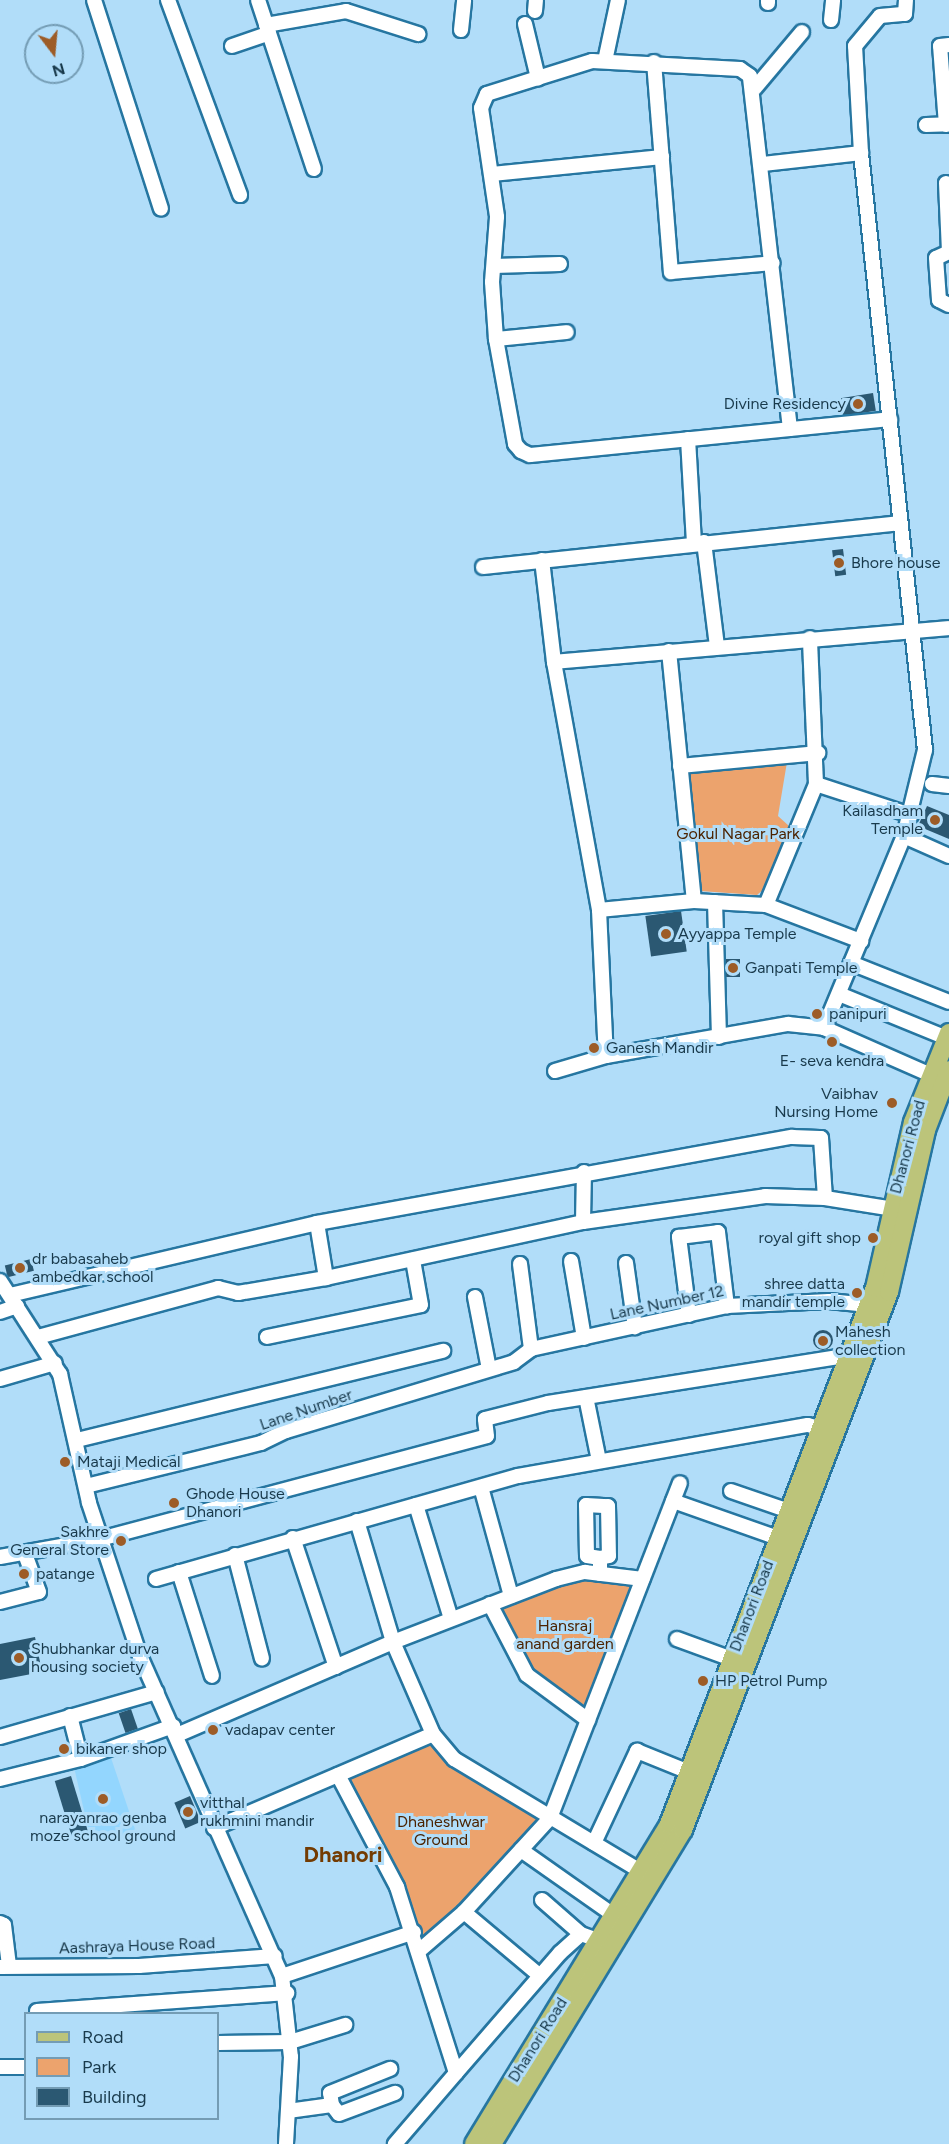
<!DOCTYPE html>
<style>
body{margin:0}
#map{position:relative;width:949px;height:2144px;overflow:hidden;background:#b1ddf9;font-family:Figtree,sans-serif}
div>[style]{position:absolute}
[style*='--x']{left:calc(var(--x)*1px);top:calc(var(--y)*1px);width:calc(var(--w)*1px);rotate:calc(var(--a)*1deg)}
.built>*{inset:0;background:#93d6fe}
.green>*{inset:0;background:#eca36d}
.building>*{inset:0;background:#2b5872;transform-origin:0 0}
.round{border-radius:50%}
.roads{filter:drop-shadow(2px 0 #2676a1) drop-shadow(-2px 0 #2676a1) drop-shadow(0 2px #2676a1) drop-shadow(0 -2px #2676a1)}
.minor>*{height:14px;margin:-7px;padding:0 7px;transform-origin:7px;border-radius:7px;background:#fff}
.major>*{height:18px;margin:-9px;padding:0 9px;transform-origin:9px;border-radius:9px;background:#bcc47a}
.dots>*{width:16px;height:16px;translate:-50% -50%;box-sizing:border-box;border:3px solid #b1ddf9;border-radius:50%}
span{translate:-50% -50%;white-space:nowrap;text-align:center;line-height:1.15;-webkit-text-stroke:6px #b1ddf9;paint-order:stroke}
.poi-label{font-size:16px;color:#193a4c}
.right{translate:-100% -50%;text-align:right}
.left{translate:0 -50%;text-align:left}
.park-label{font-size:16px;color:#4c2300}
.street-label{font-size:16px;color:#193a4c}
.district-label{font-size:22px;color:#733b02;font-weight:700}
.legend{position:absolute;left:24px;top:2012px;width:195px;height:108px;box-sizing:border-box;background:#b1ddf9;border:2px solid #749cb4;margin:0;padding:8px 10px;list-style:none;font-size:18px;color:#193a4c}
.legend li{display:flex;align-items:center;gap:12px;height:30px}
.legend b{width:30px;border:2px solid #749cb4}
.north{position:absolute;left:24px;top:24px;width:60px;height:60px;box-sizing:border-box;background:#b1ddf9;border:2px solid #749cb4;border-radius:50%;rotate:164deg;font-size:16px;font-weight:700;line-height:24px;text-align:center;color:#193a4c}
.north::after{content:'';display:block;margin:auto;width:21px;height:27px;background:#9d5c27;clip-path:polygon(50% 0,100% 100%,50% 72%,0 100%)}
</style>
<div id="map">
<div class="built">
<div style="clip-path:polygon(110px 1755px,136px 1832px,91px 1841px,74px 1767px)"></div>
</div>
<div class="green">
<div style="clip-path:polygon(787px 762px,778px 816px,789px 826px,765px 888px,757px 895px,700px 891px,689px 772px)"></div>
<div style="clip-path:polygon(586px 1576px,637px 1582px,587px 1712px,532px 1675px,496px 1608px)"></div>
<div style="clip-path:polygon(430px 1740px,540px 1820px,426px 1942px,344px 1777px)"></div>
</div>
<div class="building">
<div style="left:873px;top:393px;width:18px;height:33px;rotate:81deg"></div>
<div style="left:843px;top:549px;width:26px;height:11px;rotate:83deg"></div>
<div style="clip-path:polygon(927px 806px,949px 815px,949px 839px,918px 826px)"></div>
<div style="left:681px;top:911px;width:41px;height:36px;rotate:82deg"></div>
<div style="left:726px;top:959px;width:14px;height:18px"></div>
<div style="left:31px;top:1259px;width:12px;height:27px;rotate:76deg"></div>
<div class="round" style="left:813px;top:1330px;width:20px;height:20px"></div>
<div style="clip-path:polygon(35px 1637px,42px 1672px,0 1680px,0 1644px)"></div>
<div style="left:131px;top:1709px;width:21px;height:13px;rotate:71deg"></div>
<div style="left:71px;top:1776px;width:62px;height:17px;rotate:73deg"></div>
<div style="left:190px;top:1796px;width:28px;height:17px;rotate:67deg"></div>
</div>
<div class="roads">
<div class="minor">
<div style="--x:94;--y:0;--w:219;--a:72.2"></div>
<div style="--x:168;--y:0;--w:208;--a:69.7"></div>
<div style="--x:258;--y:0;--w:178;--a:71.7"></div>
<div style="--x:768;--y:3;--w:3;--a:-90"></div>
<div style="--x:535;--y:11;--w:11;--a:-85"></div>
<div style="--x:831;--y:20;--w:20;--a:-84"></div>
<div style="--x:525;--y:24;--w:56;--a:76.5"></div>
<div style="--x:266;--y:25;--w:81;--a:-9.9"></div>
<div style="--x:346;--y:11;--w:76;--a:17.7"></div>
<div style="--x:461;--y:30;--w:30;--a:-84"></div>
<div style="--x:232;--y:46;--w:39;--a:-19"></div>
<div style="--x:605;--y:61;--w:62;--a:-78"></div>
<div style="--x:654;--y:62;--w:211;--a:85.4"></div>
<div style="--x:671;--y:272;--w:102;--a:-5"></div>
<div style="--x:755;--y:88;--w:73;--a:-50"></div>
<div style="--x:926;--y:125;--w:23;--a:-2"></div>
<div style="--x:946;--y:125;--w:79;--a:-94.3"></div>
<div style="--x:940;--y:46;--w:9;--a:-6"></div>
<div style="--x:763;--y:164;--w:99;--a:-6.4"></div>
<div style="--x:492;--y:174;--w:171;--a:-5.7"></div>
<div style="--x:946;--y:183;--w:69;--a:87.5"></div>
<div style="--x:949;--y:252;--w:14;--a:155"></div>
<div style="--x:936;--y:258;--w:42;--a:85.9"></div>
<div style="--x:939;--y:300;--w:11;--a:27"></div>
<div style="--x:494;--y:266;--w:66;--a:-1.7"></div>
<div style="--x:496;--y:339;--w:71;--a:-5.6"></div>
<div style="--x:790;--y:429;--w:355;--a:-96.5"></div>
<div style="--x:750;--y:76;--w:12;--a:-145"></div>
<div style="--x:740;--y:69;--w:148;--a:-176.9"></div>
<div style="--x:592;--y:61;--w:110;--a:162.6"></div>
<div style="--x:487;--y:94;--w:15;--a:113"></div>
<div style="--x:481;--y:108;--w:110;--a:81.6"></div>
<div style="--x:497;--y:217;--w:65;--a:94.4"></div>
<div style="--x:492;--y:282;--w:57;--a:86"></div>
<div style="--x:496;--y:339;--w:107;--a:79.7"></div>
<div style="--x:515;--y:444;--w:9;--a:49"></div>
<div style="--x:521;--y:451;--w:10;--a:24"></div>
<div style="--x:530;--y:455;--w:362;--a:-5.7"></div>
<div style="--x:688;--y:439;--w:104;--a:86.7"></div>
<div style="--x:704;--y:542;--w:106;--a:82.9"></div>
<div style="--x:542;--y:560;--w:103;--a:83.3"></div>
<div style="--x:554;--y:662;--w:252;--a:79.7"></div>
<div style="--x:599;--y:910;--w:146;--a:87.3"></div>
<div style="--x:483;--y:567;--w:418;--a:-6"></div>
<div style="--x:669;--y:651;--w:251;--a:84.3"></div>
<div style="--x:554;--y:662;--w:396;--a:-4.9"></div>
<div style="--x:680;--y:766;--w:139;--a:-5.4"></div>
<div style="--x:816;--y:784;--w:100;--a:18.1"></div>
<div style="--x:932;--y:784;--w:17;--a:7"></div>
<div style="--x:904;--y:836;--w:49;--a:24"></div>
<div style="--x:715;--y:902;--w:135;--a:88.3"></div>
<div style="--x:766;--y:905;--w:131;--a:-67.5"></div>
<div style="--x:816;--y:784;--w:146;--a:-92.4"></div>
<div style="--x:599;--y:910;--w:95;--a:-5.4"></div>
<div style="--x:694;--y:901;--w:72;--a:3.2"></div>
<div style="--x:766;--y:905;--w:102;--a:20.8"></div>
<div style="--x:851;--y:963;--w:105;--a:21.7"></div>
<div style="--x:839;--y:994;--w:117;--a:22.2"></div>
<div style="--x:824;--y:1028;--w:208;--a:-67.4"></div>
<div style="--x:904;--y:836;--w:89;--a:-76.3"></div>
<div style="--x:925;--y:750;--w:600;--a:-96.12"></div>
<div style="--x:861;--y:153;--w:107;--a:-93.2"></div>
<div style="--x:855;--y:46;--w:39;--a:-50"></div>
<div style="--x:880;--y:16;--w:25;--a:-5"></div>
<div style="--x:905;--y:14;--w:14;--a:-86"></div>
<div style="--x:555;--y:1071;--w:53;--a:-16.4"></div>
<div style="--x:606;--y:1056;--w:185;--a:-10"></div>
<div style="--x:788;--y:1024;--w:36;--a:6"></div>
<div style="--x:824;--y:1028;--w:127;--a:23.7"></div>
<div style="--x:583;--y:1222;--w:50;--a:-88.9"></div>
<div style="--x:317;--y:1223;--w:56;--a:80.7"></div>
<div style="--x:571;--y:1261;--w:78;--a:80.4"></div>
<div style="--x:626;--y:1263;--w:65;--a:82"></div>
<div style="--x:520;--y:1264;--w:86;--a:82.6"></div>
<div style="--x:0;--y:1281;--w:111;--a:57.2"></div>
<div style="--x:60;--y:1374;--w:132;--a:77.3"></div>
<div style="--x:89;--y:1503;--w:161;--a:71.6"></div>
<div style="--x:140;--y:1656;--w:350;--a:66.1"></div>
<div style="--x:282;--y:1976;--w:81;--a:83.7"></div>
<div style="--x:291;--y:2057;--w:87;--a:93.3"></div>
<div style="--x:10;--y:1295;--w:315;--a:-13.2"></div>
<div style="--x:317;--y:1223;--w:483;--a:-10.3"></div>
<div style="--x:792;--y:1137;--w:29;--a:2"></div>
<div style="--x:821;--y:1138;--w:60;--a:86.2"></div>
<div style="--x:825;--y:1198;--w:76;--a:9.1"></div>
<div style="--x:475;--y:1297;--w:73;--a:79"></div>
<div style="--x:0;--y:1312;--w:18;--a:-19"></div>
<div style="--x:689;--y:1315;--w:79;--a:-97.3"></div>
<div style="--x:679;--y:1237;--w:39;--a:-7"></div>
<div style="--x:718;--y:1232;--w:75;--a:83.1"></div>
<div style="--x:38;--y:1337;--w:187;--a:-15.2"></div>
<div style="--x:218;--y:1288;--w:21;--a:14"></div>
<div style="--x:238;--y:1293;--w:89;--a:-9.7"></div>
<div style="--x:326;--y:1278;--w:263;--a:-12.3"></div>
<div style="--x:583;--y:1222;--w:184;--a:-8.1"></div>
<div style="--x:765;--y:1196;--w:60;--a:1.9"></div>
<div style="--x:267;--y:1337;--w:157;--a:-11.7"></div>
<div style="--x:421;--y:1305;--w:46;--a:-100.1"></div>
<div style="--x:0;--y:1379;--w:57;--a:-16.2"></div>
<div style="--x:586;--y:1397;--w:65;--a:78.5"></div>
<div style="--x:77;--y:1440;--w:377;--a:-13.7"></div>
<div style="--x:86;--y:1486;--w:180;--a:-13.8"></div>
<div style="--x:261;--y:1443;--w:28;--a:-26"></div>
<div style="--x:286;--y:1431;--w:238;--a:-16.8"></div>
<div style="--x:514;--y:1362;--w:21;--a:-37"></div>
<div style="--x:531;--y:1349;--w:201;--a:-12.4"></div>
<div style="--x:727;--y:1306;--w:102;--a:-2.8"></div>
<div style="--x:829;--y:1301;--w:49;--a:5.8"></div>
<div style="--x:481;--y:1487;--w:113;--a:74.6"></div>
<div style="--x:731;--y:1491;--w:61;--a:19"></div>
<div style="--x:673;--y:1501;--w:111;--a:19.4"></div>
<div style="--x:416;--y:1505;--w:119;--a:72.9"></div>
<div style="--x:357;--y:1521;--w:126;--a:73.4"></div>
<div style="--x:393;--y:1642;--w:100;--a:66.5"></div>
<div style="--x:433;--y:1734;--w:33;--a:50"></div>
<div style="--x:454;--y:1759;--w:227;--a:31"></div>
<div style="--x:293;--y:1538;--w:136;--a:71.6"></div>
<div style="--x:235;--y:1555;--w:107;--a:75.4"></div>
<div style="--x:0;--y:1557;--w:102;--a:-10.2"></div>
<div style="--x:100;--y:1539;--w:400;--a:-14.9"></div>
<div style="--x:487;--y:1436;--w:17;--a:-97"></div>
<div style="--x:485;--y:1419;--w:65;--a:-14.3"></div>
<div style="--x:548;--y:1403;--w:294;--a:-9"></div>
<div style="--x:838;--y:1357;--w:19;--a:18"></div>
<div style="--x:600;--y:1558;--w:13;--a:-171"></div>
<div style="--x:587;--y:1556;--w:51;--a:-91.1"></div>
<div style="--x:586;--y:1505;--w:22;--a:3"></div>
<div style="--x:608;--y:1506;--w:50;--a:88.9"></div>
<div style="--x:609;--y:1556;--w:9;--a:167"></div>
<div style="--x:600;--y:1558;--w:16;--a:90"></div>
<div style="--x:179;--y:1572;--w:109;--a:72.4"></div>
<div style="--x:156;--y:1579;--w:376;--a:-15.9"></div>
<div style="--x:518;--y:1476;--w:294;--a:-10"></div>
<div style="--x:808;--y:1425;--w:23;--a:15"></div>
<div style="--x:0;--y:1602;--w:40;--a:-14.4"></div>
<div style="--x:39;--y:1592;--w:40;--a:-110.2"></div>
<div style="--x:490;--y:1604;--w:80;--a:62.5"></div>
<div style="--x:527;--y:1675;--w:76;--a:36.4"></div>
<div style="--x:677;--y:1639;--w:59;--a:20"></div>
<div style="--x:70;--y:1716;--w:44;--a:75.7"></div>
<div style="--x:177;--y:1735;--w:235;--a:-23.3"></div>
<div style="--x:393;--y:1642;--w:175;--a:-21.1"></div>
<div style="--x:556;--y:1579;--w:30;--a:-14"></div>
<div style="--x:585;--y:1572;--w:58;--a:6.9"></div>
<div style="--x:0;--y:1737;--w:163;--a:-16"></div>
<div style="--x:338;--y:1775;--w:127;--a:62.2"></div>
<div style="--x:397;--y:1887;--w:195;--a:72.4"></div>
<div style="--x:456;--y:2073;--w:94;--a:130.7"></div>
<div style="--x:0;--y:1779;--w:83;--a:-13.9"></div>
<div style="--x:81;--y:1759;--w:98;--a:-19.7"></div>
<div style="--x:214;--y:1828;--w:238;--a:-23.2"></div>
<div style="--x:594;--y:1843;--w:102;--a:-64.9"></div>
<div style="--x:637;--y:1751;--w:56;--a:22"></div>
<div style="--x:521;--y:1850;--w:115;--a:35.1"></div>
<div style="--x:542;--y:1900;--w:52;--a:41.1"></div>
<div style="--x:464;--y:1912;--w:98;--a:40"></div>
<div style="--x:0;--y:1923;--w:4;--a:27"></div>
<div style="--x:4;--y:1925;--w:39;--a:83"></div>
<div style="--x:420;--y:1950;--w:58;--a:-40.8"></div>
<div style="--x:464;--y:1912;--w:127;--a:-47.5"></div>
<div style="--x:550;--y:1818;--w:359;--a:-68.8"></div>
<div style="--x:0;--y:1967;--w:139;--a:-0.4"></div>
<div style="--x:139;--y:1966;--w:136;--a:-4.2"></div>
<div style="--x:282;--y:1976;--w:139;--a:-18.4"></div>
<div style="--x:37;--y:2011;--w:251;--a:-4.1"></div>
<div style="--x:218;--y:2043;--w:72;--a:-0.8"></div>
<div style="--x:290;--y:2042;--w:58;--a:-17.2"></div>
<div style="--x:0;--y:2067;--w:26;--a:0"></div>
<div style="--x:456;--y:2073;--w:159;--a:-49.1"></div>
<div style="--x:560;--y:1953;--w:28;--a:-42"></div>
<div style="--x:581;--y:1934;--w:20;--a:20"></div>
<div style="--x:332;--y:2105;--w:11;--a:52"></div>
<div style="--x:339;--y:2114;--w:60;--a:-20.6"></div>
<div style="--x:288;--y:2111;--w:44;--a:-7.8"></div>
<div style="--x:332;--y:2105;--w:12;--a:-99"></div>
<div style="--x:330;--y:2093;--w:65;--a:-21.8"></div>
</div>
<div class="major">
<div style="--x:474;--y:2144;--w:375;--a:-58.6"></div>
<div style="--x:669;--y:1824;--w:574;--a:-68.98"></div>
<div style="--x:875;--y:1288;--w:170;--a:-77.1"></div>
<div style="--x:913;--y:1122;--w:96;--a:-68"></div>
<div style="--x:492;--y:2144;--w:368;--a:-58.7"></div>
<div style="--x:683;--y:1830;--w:576;--a:-69.05"></div>
<div style="--x:889;--y:1292;--w:166;--a:-77.1"></div>
<div style="--x:926;--y:1130;--w:64;--a:-69"></div>
</div>
</div>
<div class="dots">
<div style="left:858px;top:404px;background:#9d5c27"></div>
<div style="left:839px;top:563px;background:#9d5c27"></div>
<div style="left:935px;top:820px;background:#9d5c27"></div>
<div style="left:666px;top:934px;background:#9d5c27"></div>
<div style="left:733px;top:968px;background:#9d5c27"></div>
<div style="left:817px;top:1014px;background:#9d5c27"></div>
<div style="left:832px;top:1042px;background:#9d5c27"></div>
<div style="left:594px;top:1048px;background:#9d5c27"></div>
<div style="left:892px;top:1103px;background:#9d5c27"></div>
<div style="left:873px;top:1238px;background:#9d5c27"></div>
<div style="left:20px;top:1268px;background:#9d5c27"></div>
<div style="left:857px;top:1293px;background:#9d5c27"></div>
<div style="left:823px;top:1341px;background:#9d5c27"></div>
<div style="left:65px;top:1462px;background:#9d5c27"></div>
<div style="left:174px;top:1503px;background:#9d5c27"></div>
<div style="left:121px;top:1541px;background:#9d5c27"></div>
<div style="left:24px;top:1574px;background:#9d5c27"></div>
<div style="left:19px;top:1658px;background:#9d5c27"></div>
<div style="left:703px;top:1681px;background:#9d5c27"></div>
<div style="left:213px;top:1730px;background:#9d5c27"></div>
<div style="left:64px;top:1749px;background:#9d5c27"></div>
<div style="left:103px;top:1799px;background:#9d5c27"></div>
<div style="left:188px;top:1812px;background:#9d5c27"></div>
</div>
<div class="poi-label">
<span class="right" style="left:846px;top:404px">Divine Residency</span>
<span class="left" style="left:851px;top:563px">Bhore house</span>
<span class="right" style="left:923px;top:820px">Kailasdham<br>Temple</span>
<span class="left" style="left:678px;top:934px">Ayyappa Temple</span>
<span class="left" style="left:745px;top:968px">Ganpati Temple</span>
<span class="left" style="left:829px;top:1014px">panipuri</span>
<span class="left" style="left:606px;top:1048px">Ganesh Mandir</span>
<span style="left:832px;top:1061px">E- seva kendra</span>
<span class="right" style="left:878px;top:1103px">Vaibhav<br>Nursing Home</span>
<span class="right" style="left:861px;top:1238px">royal gift shop</span>
<span class="left" style="left:32px;top:1268px">dr babasaheb<br>ambedkar school</span>
<span class="right" style="left:845px;top:1293px">shree datta<br>mandir temple</span>
<span class="left" style="left:835px;top:1341px">Mahesh<br>collection</span>
<span class="left" style="left:77px;top:1462px">Mataji Medical</span>
<span class="left" style="left:186px;top:1503px">Ghode House<br>Dhanori</span>
<span class="right" style="left:109px;top:1541px">Sakhre<br>General Store</span>
<span class="left" style="left:36px;top:1574px">patange</span>
<span class="left" style="left:31px;top:1658px">Shubhankar durva<br>housing society</span>
<span class="left" style="left:715px;top:1681px">HP Petrol Pump</span>
<span class="left" style="left:225px;top:1730px">vadapav center</span>
<span class="left" style="left:76px;top:1749px">bikaner shop</span>
<span class="left" style="left:200px;top:1812px">vitthal<br>rukhmini mandir</span>
<span style="left:103px;top:1827px">narayanrao genba<br>moze school ground</span>
</div>
<div class="park-label">
<span style="left:738px;top:834px">Gokul Nagar Park</span>
<span style="left:565px;top:1635px">Hansraj<br>anand garden</span>
<span style="left:441px;top:1831px">Dhaneshwar<br>Ground</span>
</div>
<div class="street-label">
<span style="left:908px;top:1147px;rotate:-75deg">Dhanori Road</span>
<span style="left:667px;top:1303px;rotate:-12deg">Lane Number 12</span>
<span style="left:306px;top:1410px;rotate:-19deg">Lane Number</span>
<span style="left:752px;top:1606px;rotate:-69deg">Dhanori Road</span>
<span style="left:137px;top:1946px;rotate:-2deg">Aashraya House Road</span>
<span style="left:538px;top:2040px;rotate:-58deg">Dhanori Road</span>
</div>
<div class="district-label">
<span style="left:343px;top:1855px">Dhanori</span>
</div>
<ul class="legend">
<li><b style="height:8px;background:#bcc47a"></b>Road</li>
<li><b style="height:16px;background:#eca36d"></b>Park</li>
<li><b style="height:16px;background:#2b5872"></b>Building</li>
</ul>
<div class="north">N</div>
</div>
